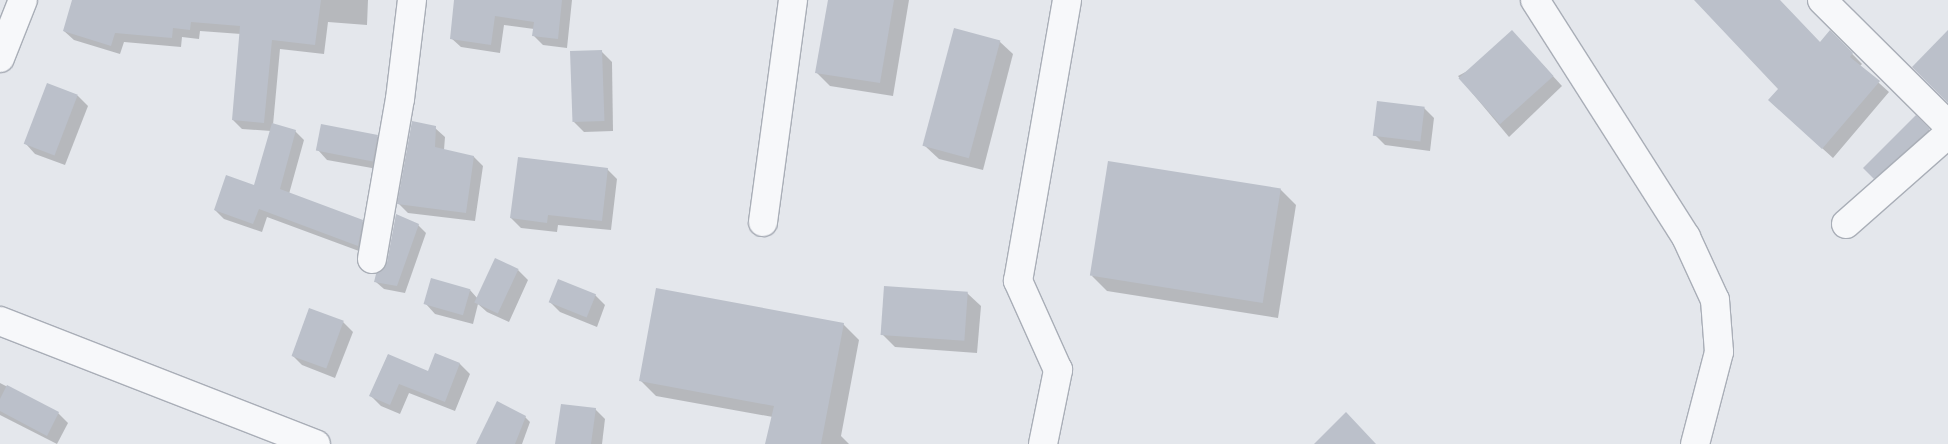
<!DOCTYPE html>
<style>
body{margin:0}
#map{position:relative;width:1948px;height:444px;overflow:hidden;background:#e4e7ec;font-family:Cabin,sans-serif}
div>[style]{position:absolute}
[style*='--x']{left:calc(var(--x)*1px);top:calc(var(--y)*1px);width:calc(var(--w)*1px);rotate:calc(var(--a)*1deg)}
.shadow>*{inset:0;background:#0003}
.building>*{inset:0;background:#bbc0ca;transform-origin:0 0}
.roads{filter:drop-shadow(1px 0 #a9aeb7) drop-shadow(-1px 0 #a9aeb7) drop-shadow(0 1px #a9aeb7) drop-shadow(0 -1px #a9aeb7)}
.minor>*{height:28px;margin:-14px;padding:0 14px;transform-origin:14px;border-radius:14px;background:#f7f8fa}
span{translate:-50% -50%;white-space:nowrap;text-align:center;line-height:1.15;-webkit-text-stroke:5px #f4f6f9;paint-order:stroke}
</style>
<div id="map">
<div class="shadow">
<div style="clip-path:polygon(74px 0,368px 0,367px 25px,328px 22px,324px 54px,280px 49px,273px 125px,295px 131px,304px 140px,289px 194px,362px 221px,371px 230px,367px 254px,267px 217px,262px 232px,224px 219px,215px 210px,255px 186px,271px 131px,242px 129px,233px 120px,241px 34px,200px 31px,199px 39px,182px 37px,181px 47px,124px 42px,120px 54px,74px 40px,64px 31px)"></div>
<div style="clip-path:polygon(456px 0,572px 0,567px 48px,543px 45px,534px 36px,534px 29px,504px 25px,500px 53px,461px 47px,451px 38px)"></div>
<div style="clip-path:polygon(829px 0,909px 0,893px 96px,830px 86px,817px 73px)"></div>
<div style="clip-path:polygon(1709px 0,1779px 0,1820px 44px,1831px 32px,1862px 64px,1860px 66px,1889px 92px,1833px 158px,1769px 100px,1779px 89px)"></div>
<div style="clip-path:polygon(999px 41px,1013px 54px,983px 170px,939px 159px,925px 146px)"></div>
<div style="clip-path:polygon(1522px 42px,1562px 86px,1509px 137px,1458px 76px)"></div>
<div style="clip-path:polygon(602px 52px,612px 62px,613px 131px,584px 132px,574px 122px)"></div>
<div style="clip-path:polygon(48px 85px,78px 96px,88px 106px,65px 165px,35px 154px,26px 144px)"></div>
<div style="clip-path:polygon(1424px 108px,1434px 118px,1430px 151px,1385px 145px,1375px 135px)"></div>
<div style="clip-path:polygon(1916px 117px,1939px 140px,1884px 188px,1865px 168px)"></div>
<div style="clip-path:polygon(435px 128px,445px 137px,444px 150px,474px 157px,483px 166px,475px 221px,408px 213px,399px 204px)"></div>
<div style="clip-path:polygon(377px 136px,387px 146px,383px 170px,327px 160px,318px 150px)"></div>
<div style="clip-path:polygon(607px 169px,617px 179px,611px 230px,558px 225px,557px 232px,521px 228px,511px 218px)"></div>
<div style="clip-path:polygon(1280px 189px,1296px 205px,1278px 318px,1107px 291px,1092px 276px)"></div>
<div style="clip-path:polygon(418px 225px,426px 233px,405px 293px,384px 289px,376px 282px)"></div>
<div style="clip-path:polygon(518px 270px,528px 280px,509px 322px,487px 312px,478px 304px,473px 324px,435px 314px,426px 304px,470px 290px,478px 299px)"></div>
<div style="clip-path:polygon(967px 293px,981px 306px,977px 353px,895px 347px,882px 334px)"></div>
<div style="clip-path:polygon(595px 295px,605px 305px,597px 327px,560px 312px,550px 302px)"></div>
<div style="clip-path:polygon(343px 322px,353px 332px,335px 378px,302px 365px,292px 355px)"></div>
<div style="clip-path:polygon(843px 324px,859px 340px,841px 436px,849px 444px,766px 444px,773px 417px,656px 396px,640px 380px)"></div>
<div style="clip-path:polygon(388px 355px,429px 373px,436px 355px,460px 364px,470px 374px,455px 411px,409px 393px,400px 414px,381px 406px,371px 396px)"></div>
<div style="clip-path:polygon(0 383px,58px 413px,68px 423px,57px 444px,0 415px)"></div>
<div style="clip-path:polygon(595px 409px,605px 419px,602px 444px,557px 444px)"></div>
<div style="clip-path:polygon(525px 417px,530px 422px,522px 444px,480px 444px)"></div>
</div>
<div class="building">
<div style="clip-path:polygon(72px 0,321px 0,315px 45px,272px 40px,264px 123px,232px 120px,240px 26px,191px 22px,190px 30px,173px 28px,172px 38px,115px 33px,111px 46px,63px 31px)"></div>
<div style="clip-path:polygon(454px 0,562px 0,558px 39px,532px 36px,534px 22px,495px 16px,491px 45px,450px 39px)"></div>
<div style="clip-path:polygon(828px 0,894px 0,880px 83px,815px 73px)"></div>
<div style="clip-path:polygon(1694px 0,1780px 0,1820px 42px,1830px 30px,1853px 53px,1850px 57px,1880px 81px,1822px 149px,1768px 100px,1778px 89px)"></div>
<div style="left:954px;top:28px;width:48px;height:122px;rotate:15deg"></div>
<div style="left:1512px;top:30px;width:62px;height:72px;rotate:48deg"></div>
<div style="clip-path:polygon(1948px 30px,1948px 103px,1912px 67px)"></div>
<div style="left:602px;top:50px;width:71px;height:32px;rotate:88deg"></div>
<div style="left:47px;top:83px;width:33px;height:65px;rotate:21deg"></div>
<div style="left:1377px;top:101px;width:48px;height:35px;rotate:7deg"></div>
<div style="clip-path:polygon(1916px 115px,1930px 129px,1874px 179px,1863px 168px)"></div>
<div style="clip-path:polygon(412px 121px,436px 126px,435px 147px,474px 156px,466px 213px,397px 204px)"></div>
<div style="clip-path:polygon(272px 123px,296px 130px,280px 189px,363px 220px,358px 246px,259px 209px,253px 224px,214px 210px,226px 175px,254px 185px)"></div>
<div style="left:321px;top:124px;width:58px;height:27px;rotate:11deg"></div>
<div style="clip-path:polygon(518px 157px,608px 168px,602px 221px,548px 215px,547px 223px,510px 218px)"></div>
<div style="left:1108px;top:161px;width:175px;height:116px;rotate:9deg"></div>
<div style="clip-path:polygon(396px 214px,419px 224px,397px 286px,374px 282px,376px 274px,387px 262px)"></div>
<div style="left:495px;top:258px;width:26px;height:49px;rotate:25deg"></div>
<div style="left:431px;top:278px;width:41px;height:27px;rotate:16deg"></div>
<div style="left:558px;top:279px;width:41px;height:25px;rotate:22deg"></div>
<div style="left:884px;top:286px;width:84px;height:49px;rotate:4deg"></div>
<div style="clip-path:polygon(656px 288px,844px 323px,821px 444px,765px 444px,774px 406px,639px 381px)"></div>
<div style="left:309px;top:308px;width:37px;height:51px;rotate:20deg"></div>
<div style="clip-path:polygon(435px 353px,460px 363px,445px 402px,399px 384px,390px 405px,369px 396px,388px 354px,428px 371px)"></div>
<div style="clip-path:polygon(7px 385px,59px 412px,47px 436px,0 411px,0 399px)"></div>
<div style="clip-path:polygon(497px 401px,526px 416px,515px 444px,476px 444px)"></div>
<div style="clip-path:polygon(561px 404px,596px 408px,591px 444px,555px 444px)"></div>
<div style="clip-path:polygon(1346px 412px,1376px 444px,1314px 444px)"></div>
</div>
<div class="roads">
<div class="minor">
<div style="--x:1535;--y:0;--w:281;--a:57.5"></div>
<div style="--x:1686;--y:237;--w:69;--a:65.3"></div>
<div style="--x:1715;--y:300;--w:52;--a:85.6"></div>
<div style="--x:1719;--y:352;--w:95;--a:104.6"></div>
<div style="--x:1822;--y:0;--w:177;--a:44.8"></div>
<div style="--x:0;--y:58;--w:62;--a:-68.4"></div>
<div style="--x:763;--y:222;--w:224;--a:-82.3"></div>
<div style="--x:1846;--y:224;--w:136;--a:-41.4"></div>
<div style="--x:372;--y:259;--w:162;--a:-80.1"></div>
<div style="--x:400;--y:99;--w:100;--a:-83.1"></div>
<div style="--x:0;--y:321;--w:339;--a:21.3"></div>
<div style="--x:1043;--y:444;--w:76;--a:-78.5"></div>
<div style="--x:1058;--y:370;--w:98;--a:-114.2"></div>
<div style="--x:1018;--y:281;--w:285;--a:-80.1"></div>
</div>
</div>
</div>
